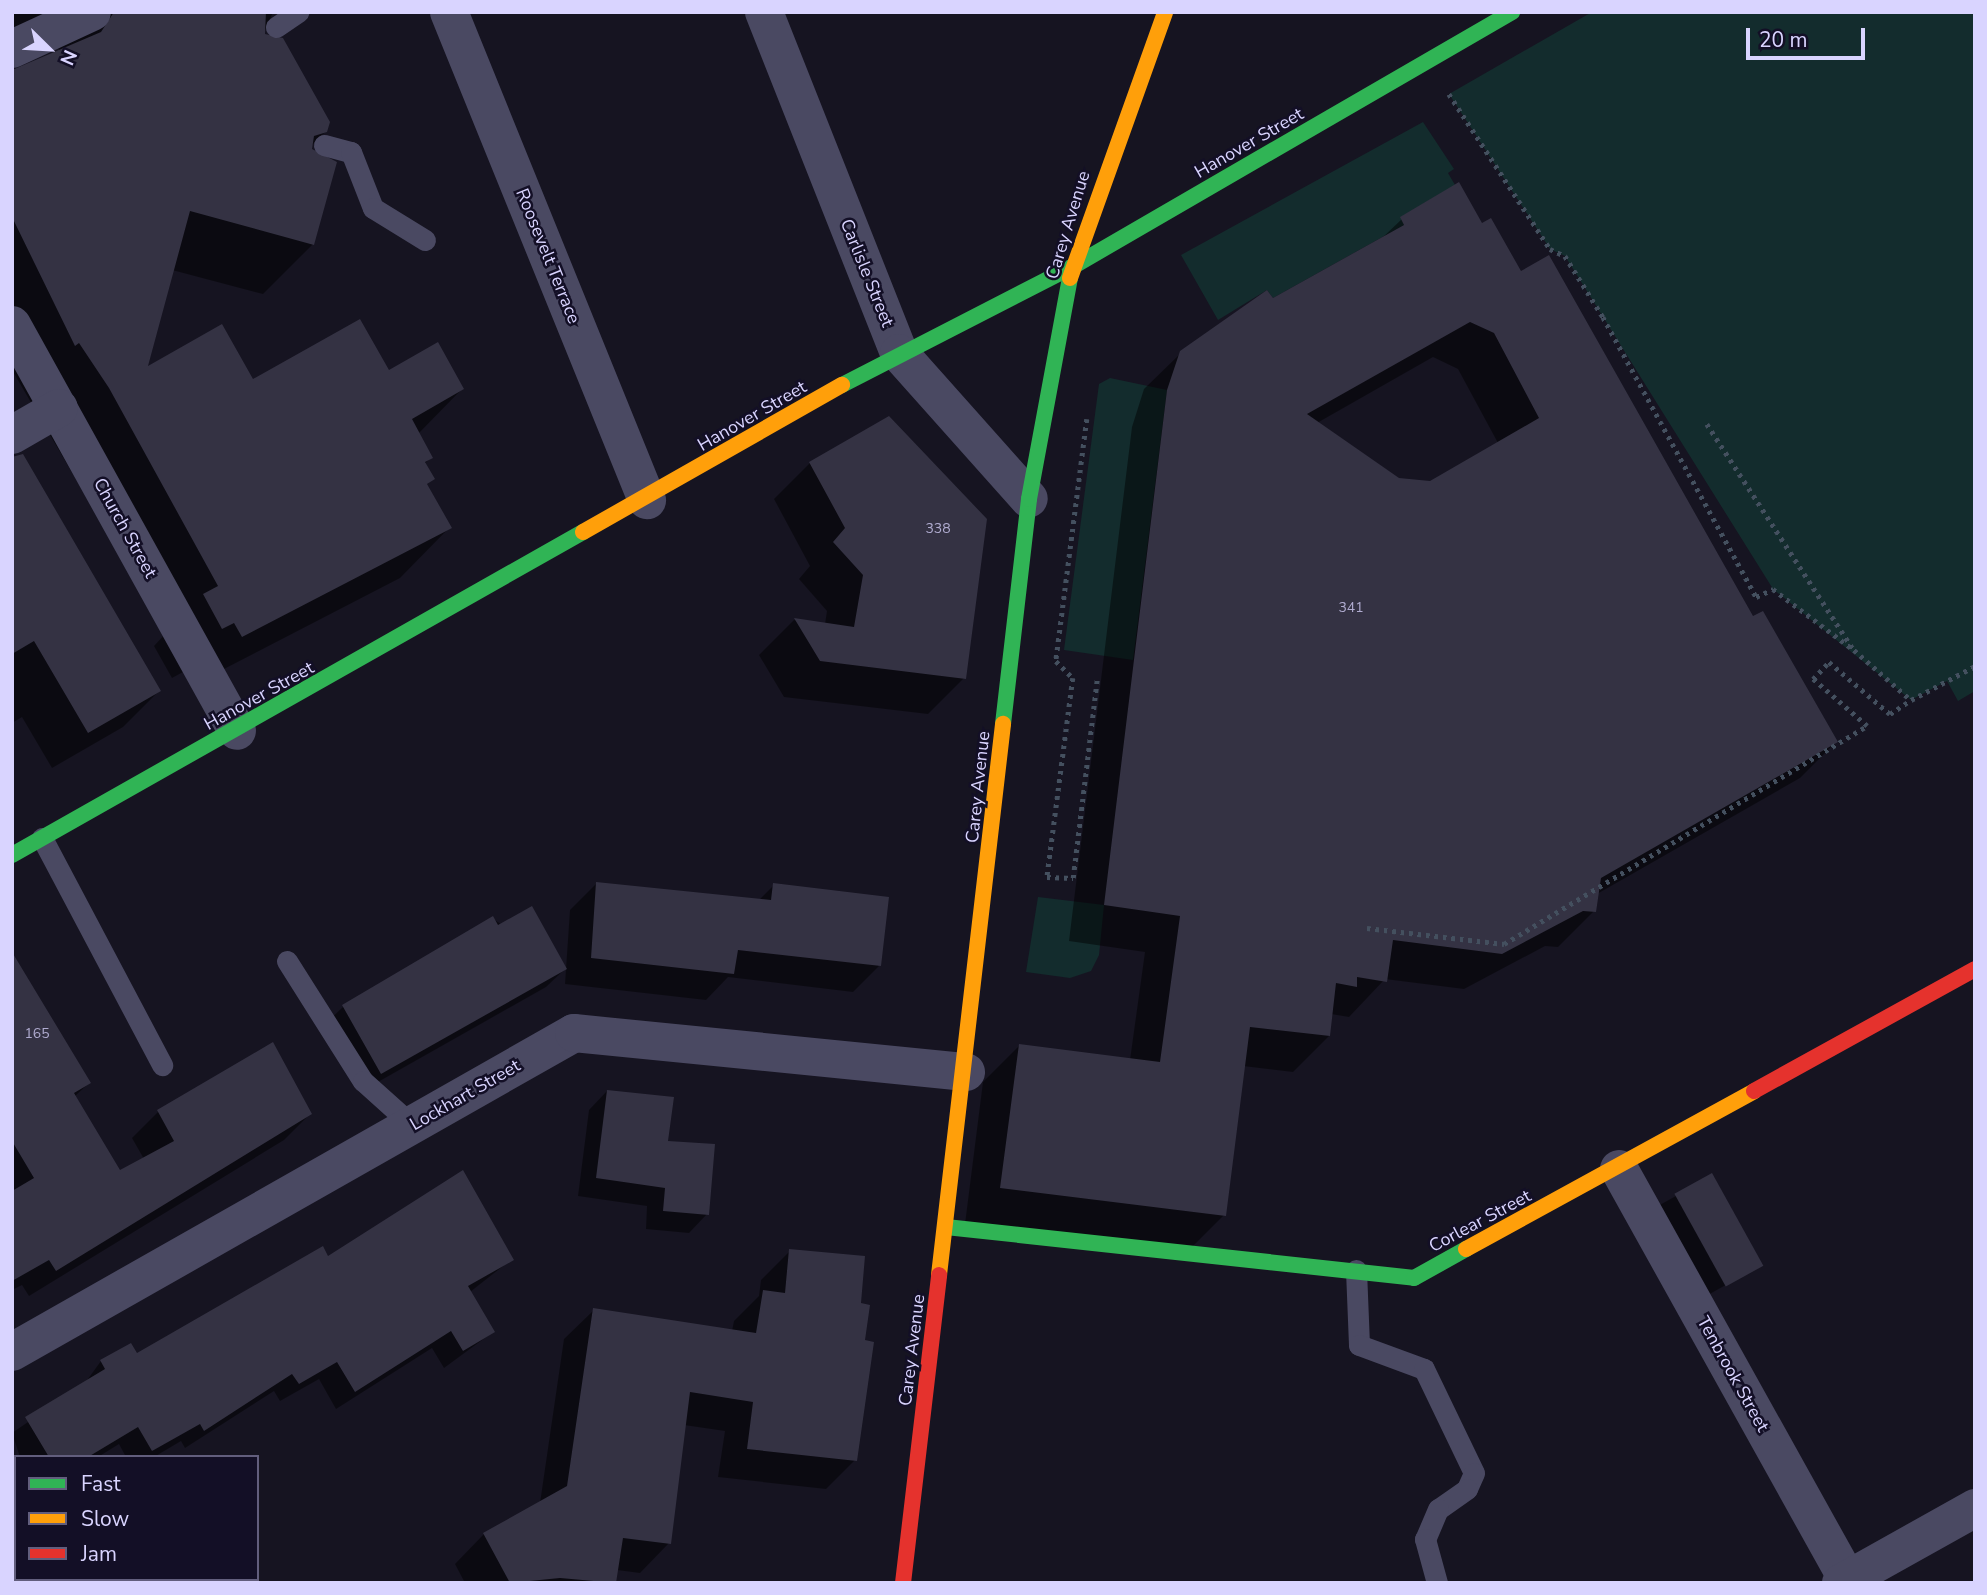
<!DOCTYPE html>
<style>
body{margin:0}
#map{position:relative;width:1987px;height:1595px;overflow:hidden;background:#161421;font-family:"Nunito Sans",sans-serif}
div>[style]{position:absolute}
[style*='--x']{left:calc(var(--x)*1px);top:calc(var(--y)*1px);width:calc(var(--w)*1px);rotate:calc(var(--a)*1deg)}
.green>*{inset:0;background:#132c2d}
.shadow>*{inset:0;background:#0007;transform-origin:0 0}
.building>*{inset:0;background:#343243;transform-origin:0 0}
.path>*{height:4.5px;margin-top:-2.25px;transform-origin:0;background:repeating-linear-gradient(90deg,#44505f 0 3.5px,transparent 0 8.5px)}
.lane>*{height:21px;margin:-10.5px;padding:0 10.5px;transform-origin:10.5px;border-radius:10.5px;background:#4a4962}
.street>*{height:38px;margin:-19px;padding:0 19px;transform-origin:19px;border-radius:19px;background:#4a4962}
.fast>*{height:16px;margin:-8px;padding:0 8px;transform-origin:8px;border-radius:8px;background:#30b455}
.slow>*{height:16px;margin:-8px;padding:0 8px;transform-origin:8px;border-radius:8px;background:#ff9f0a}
.jam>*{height:16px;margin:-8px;padding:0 8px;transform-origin:8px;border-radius:8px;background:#e5322d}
span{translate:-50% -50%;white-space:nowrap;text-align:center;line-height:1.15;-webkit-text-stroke:5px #130f26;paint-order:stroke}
.number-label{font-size:14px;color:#b0acd0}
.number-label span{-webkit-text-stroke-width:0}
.street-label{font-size:18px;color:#d9d4ff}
.frame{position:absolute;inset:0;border:14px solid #d9d4ff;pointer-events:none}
.legend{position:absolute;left:14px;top:1455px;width:245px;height:126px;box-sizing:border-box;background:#130f26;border:2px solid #625e7d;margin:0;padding:9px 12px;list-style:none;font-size:21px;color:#d9d4ff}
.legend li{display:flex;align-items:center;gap:14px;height:35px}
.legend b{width:35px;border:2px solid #625e7d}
.north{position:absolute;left:14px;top:14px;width:70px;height:70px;-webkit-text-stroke:5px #130f26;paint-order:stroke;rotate:114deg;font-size:19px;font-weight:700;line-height:28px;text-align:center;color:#d9d4ff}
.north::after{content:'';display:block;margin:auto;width:24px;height:32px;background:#d9d4ff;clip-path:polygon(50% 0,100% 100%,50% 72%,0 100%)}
.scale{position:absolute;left:1746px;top:28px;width:119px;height:32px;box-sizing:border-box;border:4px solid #d9d4ff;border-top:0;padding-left:9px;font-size:21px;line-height:24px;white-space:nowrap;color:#d9d4ff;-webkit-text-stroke:5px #130f26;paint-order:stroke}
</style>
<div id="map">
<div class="green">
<div style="clip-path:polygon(1592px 12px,1975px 12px,1975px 691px,1958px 701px,1947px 681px,1911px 700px,1773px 589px,1565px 256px,1550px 249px,1449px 94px)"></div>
<div style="clip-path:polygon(1423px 122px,1454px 169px,1448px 173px,1455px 185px,1401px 217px,1404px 225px,1273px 298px,1267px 290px,1218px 320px,1181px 255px)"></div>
<div style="clip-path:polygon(1110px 378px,1167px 390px,1133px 660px,1064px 650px,1099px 384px)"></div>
<div style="clip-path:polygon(1038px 897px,1104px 905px,1099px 955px,1091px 971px,1070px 978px,1026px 972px)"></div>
</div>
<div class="shadow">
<div style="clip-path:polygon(12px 12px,273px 12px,263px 35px,326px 131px,311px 146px,313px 244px,263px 294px,172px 270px,145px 369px,252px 382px,388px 372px,462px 389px,418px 434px,431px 458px,424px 464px,433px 479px,426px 485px,450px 527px,400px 578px,191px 686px,183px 672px,172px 678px,154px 646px,166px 633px,12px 370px,12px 70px,61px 52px,54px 43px,12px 51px)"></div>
<div style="clip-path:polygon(evenodd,1402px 219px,1481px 226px,1520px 273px,1836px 742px,1800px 778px,1597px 894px,1594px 911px,1558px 947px,1545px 946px,1464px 989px,1385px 979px,1349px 1017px,1331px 1014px,1329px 1036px,1293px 1072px,1243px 1066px,1224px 1215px,1188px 1251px,965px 1224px,983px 1082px,1019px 1046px,1130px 1060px,1145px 952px,1069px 941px,1132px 427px,1144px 389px,1181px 353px,1381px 239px,1402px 219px,1433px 357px,1458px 369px,1498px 443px,1430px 483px,1399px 480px,1317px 423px,1433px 357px)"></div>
<div style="clip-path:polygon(12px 457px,159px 691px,123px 727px,52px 768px,22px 717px,12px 723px)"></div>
<div style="clip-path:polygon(810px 463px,964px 678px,928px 714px,784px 697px,759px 655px,794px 620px,825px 624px,827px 611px,799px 579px,810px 566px,774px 499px)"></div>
<div style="clip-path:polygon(596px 884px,758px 901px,774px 885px,879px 966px,853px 992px,728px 977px,706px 1000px,565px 984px,570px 910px)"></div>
<div style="clip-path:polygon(492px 918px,565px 969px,546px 987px,362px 1091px,324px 1025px,343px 1007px)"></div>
<div style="clip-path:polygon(12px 988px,89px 1083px,74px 1097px,120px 1172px,144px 1159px,132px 1138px,158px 1112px,310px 1114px,284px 1140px,29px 1296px,22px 1285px,12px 1290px)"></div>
<div style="clip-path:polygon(607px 1091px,666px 1142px,707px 1214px,689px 1233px,646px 1229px,647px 1206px,578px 1196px,589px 1110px)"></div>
<div style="left:1712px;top:1176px;width:102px;height:67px;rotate:61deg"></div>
<div style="clip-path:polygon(790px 1251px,860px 1305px,855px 1460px,826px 1489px,718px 1477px,725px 1431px,684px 1425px,669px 1543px,640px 1573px,617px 1570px,615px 1583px,465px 1583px,455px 1564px,484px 1534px,540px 1503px,564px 1339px,594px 1310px,732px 1331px,734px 1321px,759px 1296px,761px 1280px)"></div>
<div style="clip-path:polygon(327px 1258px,512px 1259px,470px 1292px,493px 1332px,444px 1368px,432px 1348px,336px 1409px,319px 1379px,280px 1401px,274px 1391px,185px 1448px,181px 1441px,154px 1457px,126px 1457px,119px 1444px,98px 1457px,20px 1457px,12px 1433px,85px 1383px,101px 1361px,136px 1355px)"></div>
<div style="clip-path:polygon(12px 1573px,18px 1583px,12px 1583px)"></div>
<div style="left:76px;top:1579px;width:115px;height:7px"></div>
</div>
<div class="building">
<div style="clip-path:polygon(114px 12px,266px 12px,265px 34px,283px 38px,330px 122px,327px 132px,314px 136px,312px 149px,337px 162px,314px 245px,190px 211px,148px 366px,222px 324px,253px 379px,360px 319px,389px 370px,438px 342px,464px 389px,412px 419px,433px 458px,425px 462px,435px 479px,427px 484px,452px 528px,242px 637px,234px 623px,222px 629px,203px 594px,218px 586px,109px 388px,79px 343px,75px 346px,12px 217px,12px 70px,101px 32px)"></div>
<div style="clip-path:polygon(evenodd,1459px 182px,1482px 223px,1491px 218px,1521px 271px,1549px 255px,1753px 616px,1763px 611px,1838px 742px,1601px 878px,1596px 912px,1583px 911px,1502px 954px,1393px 940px,1387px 982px,1357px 977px,1357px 987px,1336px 983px,1330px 1036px,1250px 1027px,1226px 1216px,1000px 1188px,1019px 1044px,1160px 1062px,1180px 916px,1104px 905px,1167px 390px,1180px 351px,1267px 290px,1273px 298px,1404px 225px,1400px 217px,1459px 182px,1470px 322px,1494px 333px,1539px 418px,1430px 481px,1399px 478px,1307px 414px,1470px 322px)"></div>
<div style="clip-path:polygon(889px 416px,987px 519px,966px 679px,820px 661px,794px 618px,854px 627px,863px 575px,833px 542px,845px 528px,809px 462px)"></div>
<div style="clip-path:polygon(23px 454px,161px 691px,88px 733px,34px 641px,12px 654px,12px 457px)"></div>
<div style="clip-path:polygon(596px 882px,771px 900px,773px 883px,889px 897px,881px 966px,738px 950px,734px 974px,591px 958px)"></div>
<div style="clip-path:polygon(532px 906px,567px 969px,381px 1074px,342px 1005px,493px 916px,498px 925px)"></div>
<div style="clip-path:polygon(12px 952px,91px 1083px,74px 1093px,120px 1170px,174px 1141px,157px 1110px,273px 1042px,312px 1114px,56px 1271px,49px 1260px,12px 1281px,12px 1191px,34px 1178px,12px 1141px)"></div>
<div style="clip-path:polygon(607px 1090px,674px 1097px,668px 1141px,715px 1144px,709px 1215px,663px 1211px,665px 1188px,596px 1178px)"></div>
<div style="clip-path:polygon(463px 1170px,514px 1260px,468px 1286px,495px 1332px,463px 1351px,451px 1331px,355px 1392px,337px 1362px,299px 1384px,292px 1374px,204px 1431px,200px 1424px,152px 1451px,138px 1427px,88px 1457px,49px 1457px,25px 1417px,105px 1369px,100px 1360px,131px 1343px,137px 1353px,323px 1246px,328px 1256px)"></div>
<div style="left:1712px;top:1173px;width:106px;height:43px;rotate:61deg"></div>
<div style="clip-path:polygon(789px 1249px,865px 1256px,861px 1303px,870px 1305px,865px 1340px,874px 1342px,857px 1461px,747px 1449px,753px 1402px,690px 1392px,671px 1544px,623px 1538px,616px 1583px,560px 1578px,510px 1583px,483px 1533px,567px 1486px,593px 1308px,756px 1333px,763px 1290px,785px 1293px)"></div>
</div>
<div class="path">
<div style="--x:1449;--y:94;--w:185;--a:56.9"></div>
<div style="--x:1550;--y:249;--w:17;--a:25"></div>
<div style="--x:1565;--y:256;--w:72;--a:58.1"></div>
<div style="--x:1603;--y:317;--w:319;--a:61.3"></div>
<div style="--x:1756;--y:597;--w:19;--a:-25"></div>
<div style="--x:1773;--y:589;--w:101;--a:37"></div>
<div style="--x:1087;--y:419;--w:244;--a:97.3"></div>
<div style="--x:1056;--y:661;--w:24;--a:45"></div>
<div style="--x:1073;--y:678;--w:201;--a:97.4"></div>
<div style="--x:1047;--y:877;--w:26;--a:2"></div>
<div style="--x:1073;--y:878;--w:200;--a:-83.1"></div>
<div style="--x:1707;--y:424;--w:270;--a:57"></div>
<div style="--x:1854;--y:650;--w:76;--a:41.3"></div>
<div style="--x:1911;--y:700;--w:72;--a:-28"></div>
<div style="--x:1367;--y:928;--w:138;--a:6.7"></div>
<div style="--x:1504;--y:944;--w:423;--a:-31"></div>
<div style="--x:1867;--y:726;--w:72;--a:-139"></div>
<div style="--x:1813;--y:679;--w:23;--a:-47"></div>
<div style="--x:1829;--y:662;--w:80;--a:40.4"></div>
<div style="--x:1890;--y:714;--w:25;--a:-34"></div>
</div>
<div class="lane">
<div style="--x:276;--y:27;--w:27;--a:-34"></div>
<div style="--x:324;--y:145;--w:28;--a:15"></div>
<div style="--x:351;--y:152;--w:60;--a:68.6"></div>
<div style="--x:373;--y:208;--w:61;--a:31.6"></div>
<div style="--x:42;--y:838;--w:257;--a:62.1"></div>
<div style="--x:287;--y:961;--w:142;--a:57.7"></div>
<div style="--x:363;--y:1081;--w:66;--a:41.9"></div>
<div style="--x:1356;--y:1270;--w:75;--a:87.7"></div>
<div style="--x:1359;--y:1345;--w:69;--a:20.3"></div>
<div style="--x:1424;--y:1369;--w:115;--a:64.3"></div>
<div style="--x:1474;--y:1473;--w:17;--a:114"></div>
<div style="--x:1467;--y:1489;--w:35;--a:145"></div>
<div style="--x:1438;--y:1509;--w:33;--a:113"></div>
<div style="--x:1425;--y:1539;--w:46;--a:74.7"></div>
</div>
<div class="street">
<div style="--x:449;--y:12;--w:527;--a:67.92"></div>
<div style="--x:764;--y:12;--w:367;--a:68.4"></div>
<div style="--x:899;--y:353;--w:195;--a:48.3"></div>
<div style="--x:12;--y:49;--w:88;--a:-24.8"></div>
<div style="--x:12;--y:325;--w:464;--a:61"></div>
<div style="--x:12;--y:435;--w:54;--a:-29.9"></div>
<div style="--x:1619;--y:1169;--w:469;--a:60.9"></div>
<div style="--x:12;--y:1352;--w:646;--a:-29.58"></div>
<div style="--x:574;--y:1033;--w:394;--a:5.7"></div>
<div style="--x:1841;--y:1583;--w:154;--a:-29.2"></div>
</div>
<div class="fast">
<div style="--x:842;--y:385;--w:259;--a:-27.2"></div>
<div style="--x:1072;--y:267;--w:509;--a:-30.09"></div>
<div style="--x:1003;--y:724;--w:226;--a:-83.4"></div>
<div style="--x:1029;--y:499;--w:225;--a:-79.5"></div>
<div style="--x:12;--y:855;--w:656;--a:-29.5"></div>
<div style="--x:946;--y:1227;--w:471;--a:6.2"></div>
<div style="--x:1414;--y:1278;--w:60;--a:-29.1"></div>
</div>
<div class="slow">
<div style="--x:1070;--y:278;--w:282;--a:-70.3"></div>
<div style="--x:583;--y:532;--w:298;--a:-29.6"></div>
<div style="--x:1466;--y:1249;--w:328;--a:-28.7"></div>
<div style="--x:939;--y:1275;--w:555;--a:-83.37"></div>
</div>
<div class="jam">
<div style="--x:1754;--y:1091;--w:252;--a:-28.9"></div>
<div style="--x:903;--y:1583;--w:310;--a:-83.3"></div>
</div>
<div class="number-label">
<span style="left:938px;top:529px">338</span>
<span style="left:1351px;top:608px">341</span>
<span style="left:37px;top:1034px">165</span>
</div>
<div class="street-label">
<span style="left:1249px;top:143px;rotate:-30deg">Hanover Street</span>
<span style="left:1068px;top:225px;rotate:-73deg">Carey Avenue</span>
<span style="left:548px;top:256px;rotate:68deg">Roosevelt Terrace</span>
<span style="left:867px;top:273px;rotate:68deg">Carlisle Street</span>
<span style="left:752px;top:416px;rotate:-30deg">Hanover Street</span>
<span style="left:125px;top:528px;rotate:61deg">Church Street</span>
<span style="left:259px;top:696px;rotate:-29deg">Hanover Street</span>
<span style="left:978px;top:787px;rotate:-84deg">Carey Avenue</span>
<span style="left:465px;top:1095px;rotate:-30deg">Lockhart Street</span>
<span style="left:1480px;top:1221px;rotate:-28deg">Corlear Street</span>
<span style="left:912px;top:1350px;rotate:-83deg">Carey Avenue</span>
<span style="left:1733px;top:1374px;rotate:61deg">Tenbrook Street</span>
</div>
<div class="frame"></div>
<ul class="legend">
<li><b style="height:9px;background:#30b455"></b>Fast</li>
<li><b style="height:9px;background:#ff9f0a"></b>Slow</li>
<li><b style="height:9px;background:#e5322d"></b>Jam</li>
</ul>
<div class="north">N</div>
<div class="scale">20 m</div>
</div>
